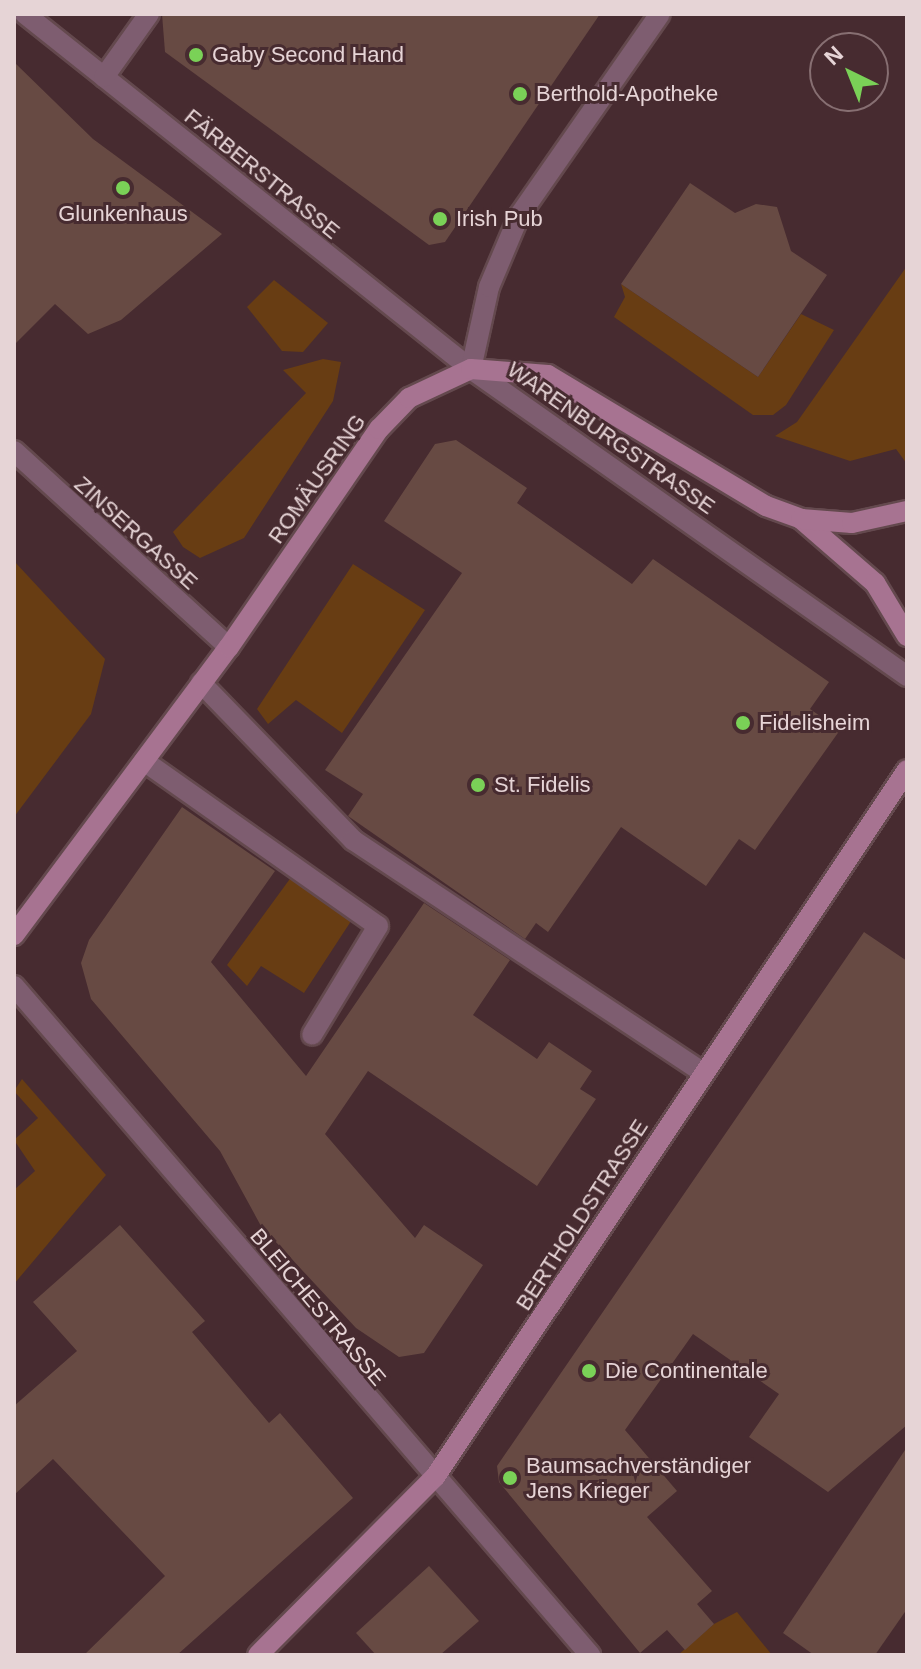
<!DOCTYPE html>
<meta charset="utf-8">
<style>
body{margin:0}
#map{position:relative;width:921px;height:1669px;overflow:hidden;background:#472b30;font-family:Arial,sans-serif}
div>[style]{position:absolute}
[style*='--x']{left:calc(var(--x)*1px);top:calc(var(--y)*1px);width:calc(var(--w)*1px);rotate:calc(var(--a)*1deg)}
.green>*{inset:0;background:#683d13}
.building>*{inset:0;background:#674a43}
.roads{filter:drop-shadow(2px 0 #64494e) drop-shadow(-2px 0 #64494e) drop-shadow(0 2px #64494e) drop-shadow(0 -2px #64494e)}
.lane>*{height:20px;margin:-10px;padding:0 10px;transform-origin:10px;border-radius:10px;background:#7e5d70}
.street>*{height:20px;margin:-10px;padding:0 10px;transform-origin:10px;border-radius:10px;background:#7e5d70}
.secondary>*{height:20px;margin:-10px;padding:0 10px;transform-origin:10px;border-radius:10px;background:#a77391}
.dots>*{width:22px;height:22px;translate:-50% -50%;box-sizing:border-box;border:4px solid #472b30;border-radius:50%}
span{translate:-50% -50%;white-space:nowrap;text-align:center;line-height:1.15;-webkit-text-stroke:6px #472b30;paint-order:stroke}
.poi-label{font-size:22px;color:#e6d4d6}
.left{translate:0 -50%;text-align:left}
.street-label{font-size:22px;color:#e6d4d6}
.frame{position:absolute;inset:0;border:16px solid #e6d4d6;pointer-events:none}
.north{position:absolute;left:809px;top:32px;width:80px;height:80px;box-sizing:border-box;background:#472b30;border:2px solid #876f72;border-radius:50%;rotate:317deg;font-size:22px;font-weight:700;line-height:32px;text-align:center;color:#e6d4d6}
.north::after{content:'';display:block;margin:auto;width:28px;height:36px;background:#7ad157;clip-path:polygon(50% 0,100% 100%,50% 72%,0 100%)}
</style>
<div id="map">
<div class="green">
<div style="clip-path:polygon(907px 266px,907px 464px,896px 449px,850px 461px,775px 436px,797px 422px)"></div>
<div style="clip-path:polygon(274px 280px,328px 323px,303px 352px,282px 351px,247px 307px)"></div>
<div style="clip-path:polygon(621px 284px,758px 377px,801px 314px,834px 330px,786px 405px,773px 415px,753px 415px,614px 317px,625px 297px)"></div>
<div style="clip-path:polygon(323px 359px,341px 362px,333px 401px,244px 538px,200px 558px,183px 547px,173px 532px,306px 393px,283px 370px)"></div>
<div style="clip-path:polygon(14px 561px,105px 659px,91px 714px,14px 817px)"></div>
<div style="clip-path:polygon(353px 564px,425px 610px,342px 733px,296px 700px,268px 724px,257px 709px)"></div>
<div style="clip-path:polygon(292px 876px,355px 915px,304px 993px,261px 966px,247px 986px,227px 965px)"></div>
<div style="clip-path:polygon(22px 1079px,106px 1175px,14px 1284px,14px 1190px,35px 1171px,14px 1140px,38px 1118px,14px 1091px)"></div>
<div style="clip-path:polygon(737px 1612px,772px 1655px,678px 1655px,714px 1624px)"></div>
</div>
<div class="building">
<div style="clip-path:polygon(162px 14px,600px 14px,445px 242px,429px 245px,165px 52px)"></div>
<div style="clip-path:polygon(14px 62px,93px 139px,222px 234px,121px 320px,88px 334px,55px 304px,14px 345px)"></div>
<div style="clip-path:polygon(690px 183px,735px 213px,756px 204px,777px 207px,791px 251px,827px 275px,758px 377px,621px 284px)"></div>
<div style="clip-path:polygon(456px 440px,527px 488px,517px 503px,632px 584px,653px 559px,829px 682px,810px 709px,840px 730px,755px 850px,739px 839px,706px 886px,621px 827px,548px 932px,536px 923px,525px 939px,348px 816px,363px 794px,325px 770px,462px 573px,384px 521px,435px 444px)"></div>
<div style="clip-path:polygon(182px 807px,275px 871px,211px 962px,306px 1076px,424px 903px,510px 960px,473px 1015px,537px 1059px,549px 1042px,592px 1071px,580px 1089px,596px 1099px,537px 1186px,368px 1071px,325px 1134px,415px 1238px,424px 1225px,483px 1265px,424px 1353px,399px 1357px,356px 1328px,261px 1226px,220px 1151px,91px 999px,81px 963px,89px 940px)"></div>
<div style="clip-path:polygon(864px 932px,907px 961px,907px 1425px,828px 1492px,749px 1437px,779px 1394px,693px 1334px,625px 1430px,677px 1491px,647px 1517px,712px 1591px,697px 1604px,714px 1624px,685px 1650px,667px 1630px,640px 1653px,499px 1482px,497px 1466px)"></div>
<div style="clip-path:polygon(120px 1225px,205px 1321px,192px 1332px,269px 1423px,280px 1413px,353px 1498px,177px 1655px,84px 1655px,165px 1576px,53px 1459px,14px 1495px,14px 1406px,77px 1351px,33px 1302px)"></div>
<div style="clip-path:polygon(907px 1447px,907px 1609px,875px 1655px,814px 1655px,783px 1633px)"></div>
<div style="clip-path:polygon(429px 1566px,479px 1621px,440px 1655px,376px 1655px,356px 1633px)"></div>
</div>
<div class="roads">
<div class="lane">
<div style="--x:201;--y:683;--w:219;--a:45.9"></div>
<div style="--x:353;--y:840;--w:421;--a:33.6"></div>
<div style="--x:144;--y:761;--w:286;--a:35.2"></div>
<div style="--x:378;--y:926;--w:127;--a:121.2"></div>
</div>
<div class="street">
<div style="--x:25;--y:14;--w:570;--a:38.52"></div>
<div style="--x:471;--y:369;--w:533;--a:35.15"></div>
<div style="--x:104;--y:77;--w:77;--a:-54.5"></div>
<div style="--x:471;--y:369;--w:84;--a:-77.6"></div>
<div style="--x:489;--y:287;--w:77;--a:-67.1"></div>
<div style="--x:519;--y:216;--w:246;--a:-55.1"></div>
<div style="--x:14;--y:451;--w:291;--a:42.4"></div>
<div style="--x:14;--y:986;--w:883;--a:49.27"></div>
</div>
<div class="secondary">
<div style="--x:801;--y:519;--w:98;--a:40.9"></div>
<div style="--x:875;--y:583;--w:62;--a:58.9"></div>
<div style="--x:14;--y:935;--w:359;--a:-53.3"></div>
<div style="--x:229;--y:647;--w:265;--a:-55.5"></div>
<div style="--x:379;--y:429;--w:43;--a:-45.9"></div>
<div style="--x:409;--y:398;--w:68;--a:-25.1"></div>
<div style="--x:471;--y:369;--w:77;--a:4.5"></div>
<div style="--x:548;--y:375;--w:254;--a:31"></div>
<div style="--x:766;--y:506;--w:37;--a:20"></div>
<div style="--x:801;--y:519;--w:51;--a:4.5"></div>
<div style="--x:852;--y:523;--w:56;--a:-12.3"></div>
<div style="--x:258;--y:1655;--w:251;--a:-45.2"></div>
<div style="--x:435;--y:1477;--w:850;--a:-56.27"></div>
</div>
</div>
<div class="dots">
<div style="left:196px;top:55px;background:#7ad157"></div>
<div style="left:520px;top:94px;background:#7ad157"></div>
<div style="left:123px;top:188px;background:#7ad157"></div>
<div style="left:440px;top:219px;background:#7ad157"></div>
<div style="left:743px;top:723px;background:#7ad157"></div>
<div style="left:478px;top:785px;background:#7ad157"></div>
<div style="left:589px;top:1371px;background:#7ad157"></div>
<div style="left:510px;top:1478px;background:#7ad157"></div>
</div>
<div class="poi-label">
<span class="left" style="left:212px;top:55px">Gaby Second Hand</span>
<span class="left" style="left:536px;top:94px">Berthold-Apotheke</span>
<span style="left:123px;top:214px">Glunkenhaus</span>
<span class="left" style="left:456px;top:219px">Irish Pub</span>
<span class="left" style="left:759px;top:723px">Fidelisheim</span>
<span class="left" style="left:494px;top:785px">St. Fidelis</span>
<span class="left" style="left:605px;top:1371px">Die Continentale</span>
<span class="left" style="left:526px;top:1478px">Baumsachverständiger<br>Jens Krieger</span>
</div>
<div class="street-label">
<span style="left:262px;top:174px;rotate:39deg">FÄRBERSTRASSE</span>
<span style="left:611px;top:438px;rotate:35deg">WARENBURGSTRASSE</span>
<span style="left:317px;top:479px;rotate:-55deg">ROMÄUSRING</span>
<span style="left:136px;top:533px;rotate:42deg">ZINSERGASSE</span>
<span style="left:582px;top:1215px;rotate:-57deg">BERTHOLDSTRASSE</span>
<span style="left:318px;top:1307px;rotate:50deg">BLEICHESTRASSE</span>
</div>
<div class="frame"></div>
<div class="north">N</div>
</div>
